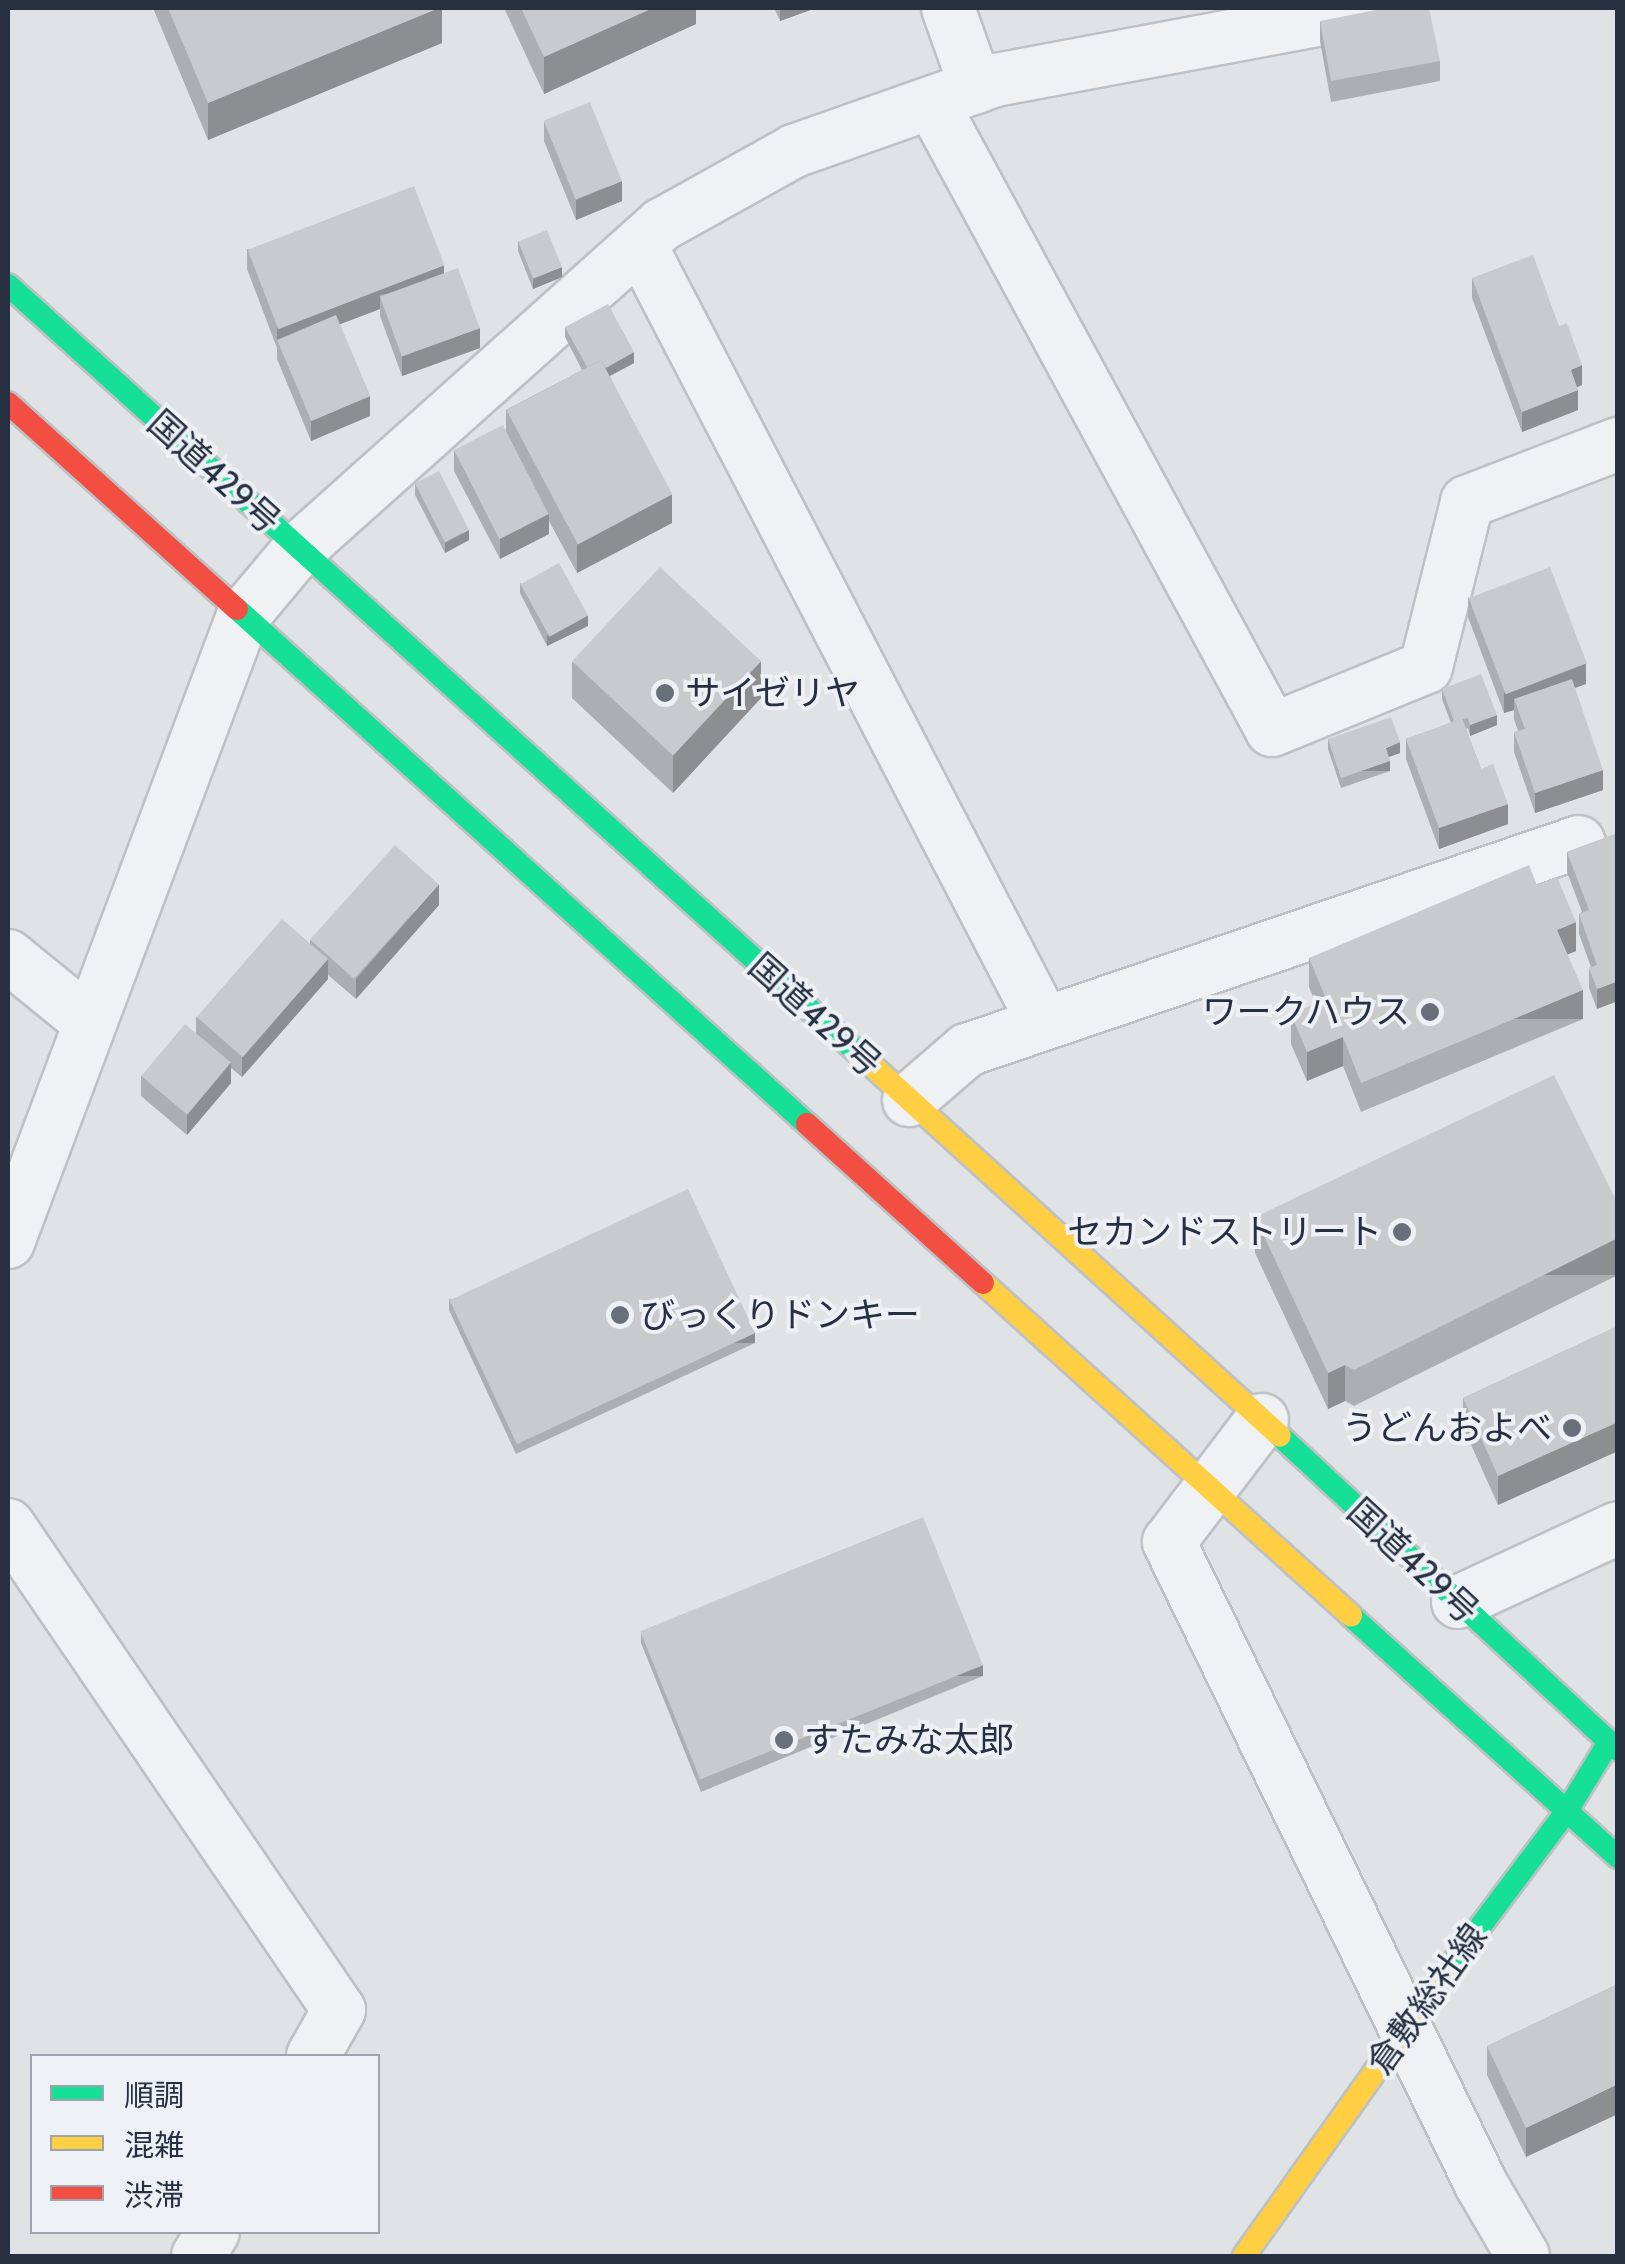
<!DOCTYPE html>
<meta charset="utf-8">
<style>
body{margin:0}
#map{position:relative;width:1625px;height:2264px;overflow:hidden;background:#e0e3e6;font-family:Cabin,"Noto Sans JP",sans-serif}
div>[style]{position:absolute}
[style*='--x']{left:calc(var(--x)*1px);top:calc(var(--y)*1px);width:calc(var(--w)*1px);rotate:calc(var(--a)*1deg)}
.roads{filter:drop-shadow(2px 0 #bec1c4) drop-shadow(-2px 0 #bec1c4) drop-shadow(0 2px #bec1c4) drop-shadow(0 -2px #bec1c4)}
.street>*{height:52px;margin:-26px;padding:0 26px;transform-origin:26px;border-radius:26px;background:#f0f1f2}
.fast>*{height:22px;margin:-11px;padding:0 11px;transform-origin:11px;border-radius:11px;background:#16e098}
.slow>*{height:22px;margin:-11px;padding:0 11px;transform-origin:11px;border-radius:11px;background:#ffcf43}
.jam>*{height:22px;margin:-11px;padding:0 11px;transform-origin:11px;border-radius:11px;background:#f24e42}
.wall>*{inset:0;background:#acafb1}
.shaded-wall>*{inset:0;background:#8c8e90;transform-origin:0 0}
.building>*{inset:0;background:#c8cbce;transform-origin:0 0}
.dots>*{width:28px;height:28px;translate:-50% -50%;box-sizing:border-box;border:5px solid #edf1f6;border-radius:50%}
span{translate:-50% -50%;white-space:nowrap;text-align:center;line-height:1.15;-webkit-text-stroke:8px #edf1f6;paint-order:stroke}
.street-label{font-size:35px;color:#263040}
.poi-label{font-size:35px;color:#263040}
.left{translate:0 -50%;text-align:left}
.right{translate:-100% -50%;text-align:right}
.frame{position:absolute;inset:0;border:10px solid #263040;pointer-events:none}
.legend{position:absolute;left:30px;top:2054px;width:350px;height:180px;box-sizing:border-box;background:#edf1f6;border:2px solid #9da4ad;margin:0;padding:12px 18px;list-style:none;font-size:30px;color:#263040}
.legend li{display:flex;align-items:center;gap:20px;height:50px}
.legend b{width:50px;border:2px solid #9da4ad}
</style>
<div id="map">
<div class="roads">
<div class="street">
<div style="--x:948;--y:8;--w:84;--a:70.5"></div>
<div style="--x:932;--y:103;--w:713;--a:61.53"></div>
<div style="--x:1272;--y:730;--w:166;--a:-22.2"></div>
<div style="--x:1426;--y:667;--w:170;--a:-76"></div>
<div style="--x:1467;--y:502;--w:162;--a:-21"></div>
<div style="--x:640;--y:245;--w:877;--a:62.56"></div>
<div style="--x:8;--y:956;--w:103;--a:39.1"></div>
<div style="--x:909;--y:1100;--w:77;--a:-40.8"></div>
<div style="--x:967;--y:1050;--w:646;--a:-18.77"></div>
<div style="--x:8;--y:1242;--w:669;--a:-69.42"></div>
<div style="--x:243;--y:616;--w:87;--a:-50.1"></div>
<div style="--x:299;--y:549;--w:488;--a:-41.8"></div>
<div style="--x:663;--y:224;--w:150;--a:-29.1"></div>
<div style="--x:794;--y:151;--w:214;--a:-19.4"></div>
<div style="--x:996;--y:80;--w:392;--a:-10.6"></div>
<div style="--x:1262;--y:1420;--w:153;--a:127.3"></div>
<div style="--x:1169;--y:1542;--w:714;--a:64.08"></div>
<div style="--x:1481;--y:2184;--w:83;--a:59.7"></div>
<div style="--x:8;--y:1525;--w:587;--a:55.69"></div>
<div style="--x:339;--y:2010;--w:53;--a:119.5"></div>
<div style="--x:1458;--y:1602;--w:176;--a:-24.8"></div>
<div style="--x:198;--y:2256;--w:28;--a:-58"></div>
</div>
<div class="fast">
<div style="--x:8;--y:285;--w:1159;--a:42.1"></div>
<div style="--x:237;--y:609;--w:768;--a:42.1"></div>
<div style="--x:1280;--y:1436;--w:461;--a:42.9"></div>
<div style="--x:1351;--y:1616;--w:360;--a:42.1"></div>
<div style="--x:1446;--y:1972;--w:201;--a:-53.1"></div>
<div style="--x:1567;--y:1811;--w:81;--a:-58.7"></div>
</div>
<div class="slow">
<div style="--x:868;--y:1062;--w:556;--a:42.23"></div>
<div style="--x:983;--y:1283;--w:496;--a:42.1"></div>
<div style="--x:1244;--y:2256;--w:349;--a:-54.6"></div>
</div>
<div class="jam">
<div style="--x:8;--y:403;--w:308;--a:42"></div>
<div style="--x:807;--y:1124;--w:237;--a:42.1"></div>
</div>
</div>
<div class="wall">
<div style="clip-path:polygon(153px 8px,442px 8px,442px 43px,208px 140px)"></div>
<div style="clip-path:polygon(504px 8px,696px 8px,696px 24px,544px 94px)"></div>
<div style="clip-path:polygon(774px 8px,816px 8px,780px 21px)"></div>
<div style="clip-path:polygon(1320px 21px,1440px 61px,1440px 81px,1331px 102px,1320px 41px)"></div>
<div style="clip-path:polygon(544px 121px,622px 201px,576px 220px,544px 141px)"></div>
<div style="clip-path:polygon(518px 241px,562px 277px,533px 289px,518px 251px)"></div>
<div style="clip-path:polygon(247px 249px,444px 273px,480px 348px,402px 376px,380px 316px,380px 309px,340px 324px,370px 416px,311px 441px,277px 359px,277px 348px,247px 269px)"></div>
<div style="clip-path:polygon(1472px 278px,1559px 326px,1582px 385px,1577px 387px,1578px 410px,1522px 432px,1472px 298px)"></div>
<div style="clip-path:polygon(565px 327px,634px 363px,610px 376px,672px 523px,577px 573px,549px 521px,549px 534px,500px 559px,454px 471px,454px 451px,506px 430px,506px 410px,582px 370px,565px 337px)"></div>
<div style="clip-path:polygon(415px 484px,469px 540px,445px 553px,415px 495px)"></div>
<div style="clip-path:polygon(520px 583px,588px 626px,547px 646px,520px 593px)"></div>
<div style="clip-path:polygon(1468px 597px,1586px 684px,1575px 688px,1603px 790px,1535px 813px,1514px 752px,1514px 732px,1518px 731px,1514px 719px,1514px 710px,1504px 713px,1468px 617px)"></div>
<div style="clip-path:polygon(572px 662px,761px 698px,673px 793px,572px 698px)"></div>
<div style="clip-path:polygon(1442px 689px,1497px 725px,1470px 736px,1468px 728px,1466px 729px,1481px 769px,1508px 824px,1439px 849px,1406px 759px,1406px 739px,1451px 723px,1442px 699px)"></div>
<div style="clip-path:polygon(1328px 739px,1400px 753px,1389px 757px,1390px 771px,1341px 788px,1328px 749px)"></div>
<div style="clip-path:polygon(1618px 833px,1597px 1009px,1589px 988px,1589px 968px,1591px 967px,1579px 934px,1579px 914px,1582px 912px,1567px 872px,1567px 852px)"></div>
<div style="clip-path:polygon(1537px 885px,1576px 951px,1567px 954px,1583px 1019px,1361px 1112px,1343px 1066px,1307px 1081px,1291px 1044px,1291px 1014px,1316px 1004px,1309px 987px,1309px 958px)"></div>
<div style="clip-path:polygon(439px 905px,356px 999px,328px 975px,328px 979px,242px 1077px,231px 1068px,231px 1083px,187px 1135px,141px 1096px,141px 1076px,196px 1033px,196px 1017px,310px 944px,310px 940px)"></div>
<div style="clip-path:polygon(1618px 1204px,1618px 1275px,1354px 1406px,1345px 1401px,1328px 1409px,1255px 1253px,1255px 1217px)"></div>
<div style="clip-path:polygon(449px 1299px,755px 1343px,516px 1454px,449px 1310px)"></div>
<div style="clip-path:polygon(1618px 1326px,1618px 1451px,1498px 1505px,1463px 1427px,1463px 1398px)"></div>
<div style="clip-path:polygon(641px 1633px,983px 1676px,701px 1792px,641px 1643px)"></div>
<div style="clip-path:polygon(1618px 1984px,1526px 2157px,1487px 2075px,1487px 2046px)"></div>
</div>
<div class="shaded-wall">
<div style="clip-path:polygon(439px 8px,442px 8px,442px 43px,208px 140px,208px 103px)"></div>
<div style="clip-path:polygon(653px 8px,696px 8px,696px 24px,544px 94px,544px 57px)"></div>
<div style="clip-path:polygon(780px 8px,816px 8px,780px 21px)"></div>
<div style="clip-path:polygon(622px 181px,622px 201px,576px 220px,576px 200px)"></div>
<div style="clip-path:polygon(444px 265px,444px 285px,380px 295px,380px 309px,280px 347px,277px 339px,277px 328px)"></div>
<div style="clip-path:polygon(562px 267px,562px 277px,533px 289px,533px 278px)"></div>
<div style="clip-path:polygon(480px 328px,480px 348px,402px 376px,402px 356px)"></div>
<div style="clip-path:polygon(634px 352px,634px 363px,591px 386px,591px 375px)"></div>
<div style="clip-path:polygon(1582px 365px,1582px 385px,1571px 390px,1571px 370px)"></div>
<div style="clip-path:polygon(1578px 390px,1578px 410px,1522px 432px,1522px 412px)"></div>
<div style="clip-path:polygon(370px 396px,370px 416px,311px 441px,311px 421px)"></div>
<div style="clip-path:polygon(672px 494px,672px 523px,577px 573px,577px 544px)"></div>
<div style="clip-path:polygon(549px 514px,549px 534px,500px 559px,500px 539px)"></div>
<div style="clip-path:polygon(469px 530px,469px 540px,445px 553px,445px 543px)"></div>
<div style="clip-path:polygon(588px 615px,588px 626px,547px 646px,547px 636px)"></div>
<div style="clip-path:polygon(761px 661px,761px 698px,673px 793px,673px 756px)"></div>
<div style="clip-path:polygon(1586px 663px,1586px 684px,1517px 708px,1514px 699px,1514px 710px,1504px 713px,1504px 693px)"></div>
<div style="clip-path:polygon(1497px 715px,1497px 725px,1470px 736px,1470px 725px)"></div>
<div style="clip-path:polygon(1400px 742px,1400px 753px,1386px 758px,1386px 748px)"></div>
<div style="left:1390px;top:761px;width:10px;height:52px;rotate:90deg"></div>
<div style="clip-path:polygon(1603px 770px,1603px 790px,1535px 813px,1535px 793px)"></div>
<div style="clip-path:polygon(1508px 804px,1508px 824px,1439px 849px,1439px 828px)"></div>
<div style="clip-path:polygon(439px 884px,439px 905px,356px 999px,356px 979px)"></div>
<div style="clip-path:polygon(1576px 922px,1576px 951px,1557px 959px,1557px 930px)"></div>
<div style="clip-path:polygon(328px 959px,328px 979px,242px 1077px,242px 1057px)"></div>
<div style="clip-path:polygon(1618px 981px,1618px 1001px,1597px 1009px,1597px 989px)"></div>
<div style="left:1583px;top:990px;width:29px;height:241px;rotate:90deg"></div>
<div style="clip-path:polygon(1343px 1037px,1343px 1066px,1307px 1081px,1307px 1052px)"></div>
<div style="clip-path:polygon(231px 1062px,231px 1083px,187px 1135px,187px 1114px)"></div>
<div style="left:1618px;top:1238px;width:37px;height:295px;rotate:90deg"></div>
<div style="left:755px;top:1333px;width:10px;height:263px;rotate:90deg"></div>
<div style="clip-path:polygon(1345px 1365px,1345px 1401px,1328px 1409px,1328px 1373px)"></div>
<div style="clip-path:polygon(1618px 1422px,1618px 1451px,1498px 1505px,1498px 1476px)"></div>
<div style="left:983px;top:1665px;width:11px;height:305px;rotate:90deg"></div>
<div style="clip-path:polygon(1618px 2084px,1618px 2114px,1526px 2157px,1526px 2128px)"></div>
</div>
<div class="building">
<div style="clip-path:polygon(168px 8px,439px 8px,208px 103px)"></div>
<div style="clip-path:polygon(521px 8px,653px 8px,544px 57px)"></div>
<div style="clip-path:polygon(1386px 8px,1429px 8px,1440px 61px,1331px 81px,1320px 21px)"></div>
<div style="left:590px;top:102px;width:85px;height:50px;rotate:68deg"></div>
<div style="left:414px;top:186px;width:85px;height:178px;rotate:69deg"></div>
<div style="left:547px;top:230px;width:40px;height:31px;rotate:68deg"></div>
<div style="clip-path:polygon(1533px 255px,1559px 326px,1567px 323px,1582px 365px,1571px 370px,1578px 390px,1522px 412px,1472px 278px)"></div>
<div style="left:458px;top:268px;width:64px;height:83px;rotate:70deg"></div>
<div style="clip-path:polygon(608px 304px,634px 352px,606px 368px,601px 360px,587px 367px,565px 327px)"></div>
<div style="left:336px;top:315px;width:88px;height:64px;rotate:67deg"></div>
<div style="left:601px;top:360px;width:152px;height:107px;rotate:62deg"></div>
<div style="left:503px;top:425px;width:100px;height:55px;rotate:63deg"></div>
<div style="left:439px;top:471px;width:66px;height:27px;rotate:63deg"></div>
<div style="left:559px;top:563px;width:60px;height:44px;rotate:61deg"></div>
<div style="left:660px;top:567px;width:138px;height:129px;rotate:43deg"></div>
<div style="left:1550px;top:567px;width:103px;height:87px;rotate:69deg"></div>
<div style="clip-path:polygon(1481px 674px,1497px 715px,1470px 725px,1468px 718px,1454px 721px,1442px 689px)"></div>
<div style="clip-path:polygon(1572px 679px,1603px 770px,1535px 793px,1514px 732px,1525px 729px,1514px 699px)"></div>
<div style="clip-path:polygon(1391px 717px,1400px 742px,1386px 748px,1390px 761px,1341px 778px,1328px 739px)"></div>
<div style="clip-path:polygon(1462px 718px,1481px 769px,1493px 764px,1508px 804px,1439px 828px,1406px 739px)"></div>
<div style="clip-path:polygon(1618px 833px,1618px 981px,1597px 989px,1589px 968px,1597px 965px,1579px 914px,1589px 910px,1567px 852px)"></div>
<div style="left:395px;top:845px;width:59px;height:127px;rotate:42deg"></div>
<div style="clip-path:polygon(1529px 865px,1537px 885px,1557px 877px,1576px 922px,1557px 930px,1583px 990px,1361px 1083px,1343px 1037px,1307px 1052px,1291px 1014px,1326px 999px,1309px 958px)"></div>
<div style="left:282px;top:919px;width:61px;height:130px;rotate:41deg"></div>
<div style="left:185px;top:1024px;width:60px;height:68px;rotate:40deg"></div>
<div style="clip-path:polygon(1554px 1075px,1618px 1204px,1618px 1238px,1354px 1370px,1345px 1365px,1328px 1373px,1255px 1217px)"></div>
<div style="left:688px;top:1189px;width:159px;height:263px;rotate:65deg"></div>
<div style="clip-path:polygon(1618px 1326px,1618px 1422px,1498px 1476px,1463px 1398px)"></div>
<div style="left:923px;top:1517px;width:160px;height:305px;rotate:68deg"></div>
<div style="clip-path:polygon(1618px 1984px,1618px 2084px,1526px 2128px,1487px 2046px)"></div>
</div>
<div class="dots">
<div style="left:665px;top:693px;background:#676f7a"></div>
<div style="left:1430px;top:1012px;background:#676f7a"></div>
<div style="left:1402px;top:1232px;background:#676f7a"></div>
<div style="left:620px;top:1315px;background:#676f7a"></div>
<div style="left:1572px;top:1428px;background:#676f7a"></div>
<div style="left:784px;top:1740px;background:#676f7a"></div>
</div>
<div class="street-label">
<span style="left:214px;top:472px;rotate:42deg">国道429号</span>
<span style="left:815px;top:1015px;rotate:42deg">国道429号</span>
<span style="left:1413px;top:1561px;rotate:43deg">国道429号</span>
<span style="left:1427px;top:1999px;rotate:-54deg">倉敷総社線</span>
</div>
<div class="poi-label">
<span class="left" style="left:685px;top:693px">サイゼリヤ</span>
<span class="right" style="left:1410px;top:1012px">ワークハウス</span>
<span class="right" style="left:1382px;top:1232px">セカンドストリート</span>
<span class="left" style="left:640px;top:1315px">びっくりドンキー</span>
<span class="right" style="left:1552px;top:1428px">うどんおよべ</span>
<span class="left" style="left:804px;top:1740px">すたみな太郎</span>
</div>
<div class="frame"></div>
<ul class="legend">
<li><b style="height:12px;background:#16e098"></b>順調</li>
<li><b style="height:12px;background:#ffcf43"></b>混雑</li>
<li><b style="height:12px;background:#f24e42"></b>渋滞</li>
</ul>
</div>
